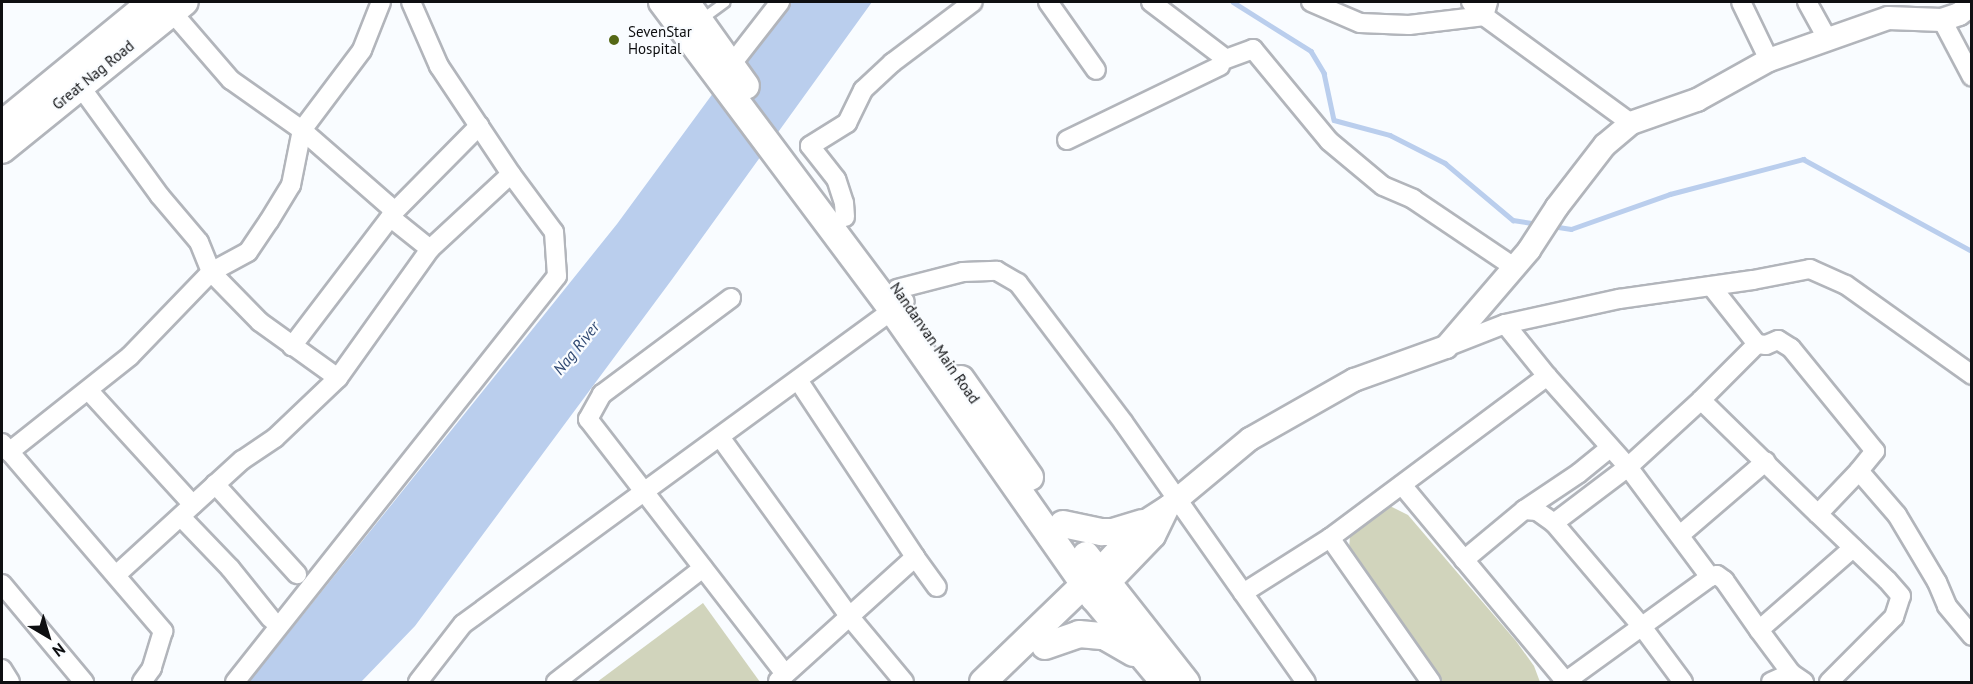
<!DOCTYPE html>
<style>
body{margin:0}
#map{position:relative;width:1973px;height:684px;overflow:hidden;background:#f9fcff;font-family:"PT Sans",sans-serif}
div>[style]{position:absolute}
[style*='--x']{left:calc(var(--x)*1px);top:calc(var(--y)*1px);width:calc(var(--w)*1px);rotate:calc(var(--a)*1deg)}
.green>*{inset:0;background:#d1d4bc}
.water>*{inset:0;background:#baceed}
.stream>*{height:4.5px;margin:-2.25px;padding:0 2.25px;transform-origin:2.25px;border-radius:2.25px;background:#baceed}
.roads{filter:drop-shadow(2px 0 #b2b5bb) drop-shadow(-2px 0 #b2b5bb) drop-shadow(0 2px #b2b5bb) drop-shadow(0 -2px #b2b5bb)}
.service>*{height:9px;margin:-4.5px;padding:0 4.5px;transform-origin:4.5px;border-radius:4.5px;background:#fff}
.minor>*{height:18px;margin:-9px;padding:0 9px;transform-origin:9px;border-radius:9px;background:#fff}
.tertiary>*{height:22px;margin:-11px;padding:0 11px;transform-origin:11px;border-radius:11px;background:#fff}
.secondary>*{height:26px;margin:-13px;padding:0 13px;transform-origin:13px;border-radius:13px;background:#fff}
.dots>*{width:16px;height:16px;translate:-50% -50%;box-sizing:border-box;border:3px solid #f9fcff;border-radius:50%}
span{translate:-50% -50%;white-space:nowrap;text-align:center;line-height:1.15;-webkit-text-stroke:4.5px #f9fcff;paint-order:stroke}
.poi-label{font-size:15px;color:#0e0f11}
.left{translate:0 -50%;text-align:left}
.street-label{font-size:15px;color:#0e0f11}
.water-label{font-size:16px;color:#2f4872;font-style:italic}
.frame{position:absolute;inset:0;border:3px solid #0e0f11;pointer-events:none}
.north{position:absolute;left:18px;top:606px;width:60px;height:60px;-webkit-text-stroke:4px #f9fcff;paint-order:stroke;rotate:142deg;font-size:16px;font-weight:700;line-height:24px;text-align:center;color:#0e0f11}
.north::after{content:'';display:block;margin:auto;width:21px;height:27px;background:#0e0f11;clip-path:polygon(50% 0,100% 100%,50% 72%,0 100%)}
</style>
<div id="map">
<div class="green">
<div style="clip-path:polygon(1390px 506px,1408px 515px,1516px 641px,1534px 666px,1540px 682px,1442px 682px,1349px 550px,1350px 535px,1380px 510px)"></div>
<div style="clip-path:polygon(703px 603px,760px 682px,597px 682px)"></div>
</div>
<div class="water">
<div style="clip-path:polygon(780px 2px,872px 2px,673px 278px,415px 626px,361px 682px,249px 682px,617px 224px)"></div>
</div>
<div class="stream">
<div style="--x:1233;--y:2;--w:92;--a:32.1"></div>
<div style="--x:1311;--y:51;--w:26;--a:59"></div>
<div style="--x:1324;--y:73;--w:48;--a:78"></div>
<div style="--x:1334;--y:120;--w:58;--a:15"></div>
<div style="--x:1390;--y:135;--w:62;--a:27"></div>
<div style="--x:1445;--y:163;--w:89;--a:40"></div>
<div style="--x:1513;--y:220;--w:25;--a:9"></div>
<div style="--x:1552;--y:226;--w:19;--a:9"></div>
<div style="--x:1571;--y:229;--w:105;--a:-19.5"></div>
<div style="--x:1670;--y:194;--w:138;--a:-14.7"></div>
<div style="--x:1803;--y:159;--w:192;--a:28.6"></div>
</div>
<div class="roads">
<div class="service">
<div style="--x:701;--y:19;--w:29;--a:-36"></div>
</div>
<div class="minor">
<div style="--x:411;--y:2;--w:70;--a:66.4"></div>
<div style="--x:439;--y:66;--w:130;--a:56.3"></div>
<div style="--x:511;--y:174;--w:110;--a:137.2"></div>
<div style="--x:1048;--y:2;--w:83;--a:54.8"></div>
<div style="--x:1151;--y:2;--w:94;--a:37.2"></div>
<div style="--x:1226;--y:59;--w:29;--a:-20"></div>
<div style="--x:1253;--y:49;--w:119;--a:50.4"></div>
<div style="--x:1329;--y:141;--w:70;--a:39.8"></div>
<div style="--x:1383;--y:186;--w:33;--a:23"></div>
<div style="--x:1413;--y:199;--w:122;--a:34"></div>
<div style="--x:1311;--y:2;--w:53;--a:23.2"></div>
<div style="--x:1360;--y:23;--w:49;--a:2.3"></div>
<div style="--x:1409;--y:25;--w:76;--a:-6.8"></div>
<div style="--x:1484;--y:16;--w:15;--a:-74"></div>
<div style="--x:1471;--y:2;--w:19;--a:47"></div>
<div style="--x:1484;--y:16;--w:182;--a:36.1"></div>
<div style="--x:1741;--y:2;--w:64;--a:64.2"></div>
<div style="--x:1807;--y:2;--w:43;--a:61.1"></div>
<div style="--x:172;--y:12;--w:90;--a:49.1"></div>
<div style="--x:231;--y:80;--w:87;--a:35.2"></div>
<div style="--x:302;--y:130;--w:123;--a:41.1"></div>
<div style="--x:395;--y:211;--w:170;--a:127.3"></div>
<div style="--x:1942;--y:20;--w:64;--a:62.2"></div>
<div style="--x:731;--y:65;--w:80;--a:-52.1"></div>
<div style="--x:80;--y:86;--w:136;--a:54"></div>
<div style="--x:160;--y:196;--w:60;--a:49.7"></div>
<div style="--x:199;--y:242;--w:32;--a:68"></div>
<div style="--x:211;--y:272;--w:42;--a:-28.4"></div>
<div style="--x:248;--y:252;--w:37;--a:-56"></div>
<div style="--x:269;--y:221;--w:42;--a:-58.6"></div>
<div style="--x:291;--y:185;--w:56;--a:-78.7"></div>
<div style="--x:302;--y:130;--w:100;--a:-53.1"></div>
<div style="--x:362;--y:50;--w:52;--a:-68.4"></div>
<div style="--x:1067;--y:140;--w:170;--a:-25.8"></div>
<div style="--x:395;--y:211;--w:120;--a:-45.3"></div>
<div style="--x:845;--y:217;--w:14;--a:-94"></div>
<div style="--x:844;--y:203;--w:25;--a:-108"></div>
<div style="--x:836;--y:179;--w:42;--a:-128.2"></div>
<div style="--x:810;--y:146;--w:44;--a:-31.9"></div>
<div style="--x:847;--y:123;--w:37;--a:-64"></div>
<div style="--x:863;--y:90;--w:40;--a:-43"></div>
<div style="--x:892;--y:63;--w:101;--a:-37"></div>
<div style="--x:1711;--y:286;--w:74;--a:51.6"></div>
<div style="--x:1757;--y:344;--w:9;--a:6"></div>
<div style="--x:1766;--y:345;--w:13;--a:-23"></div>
<div style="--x:1778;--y:340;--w:15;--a:32"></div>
<div style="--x:1791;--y:348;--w:133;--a:50.8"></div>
<div style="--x:1875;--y:451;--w:26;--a:129"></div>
<div style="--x:1859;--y:471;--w:58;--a:49.2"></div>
<div style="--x:1897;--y:515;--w:78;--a:59.2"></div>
<div style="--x:1937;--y:582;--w:26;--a:67"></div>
<div style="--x:1947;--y:606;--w:39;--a:50"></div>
<div style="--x:897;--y:289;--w:68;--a:-14.4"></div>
<div style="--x:963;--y:272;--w:34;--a:-2"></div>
<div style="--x:997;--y:271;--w:24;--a:30"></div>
<div style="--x:1018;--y:283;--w:174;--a:52.9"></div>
<div style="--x:1123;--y:422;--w:318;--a:54.9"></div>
<div style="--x:731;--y:298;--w:161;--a:143.3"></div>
<div style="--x:602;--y:394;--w:29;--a:119"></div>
<div style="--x:588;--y:419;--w:322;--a:52.3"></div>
<div style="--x:1505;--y:324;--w:67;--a:51.1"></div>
<div style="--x:1757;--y:344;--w:79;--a:135"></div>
<div style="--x:1701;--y:400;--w:163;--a:44.3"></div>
<div style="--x:1446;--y:347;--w:63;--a:-21.3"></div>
<div style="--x:1505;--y:324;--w:117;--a:-12.4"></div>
<div style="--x:1619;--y:299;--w:135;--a:-8.1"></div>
<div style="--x:1753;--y:280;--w:58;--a:-10.9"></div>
<div style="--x:1810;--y:269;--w:39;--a:24"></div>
<div style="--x:1846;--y:285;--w:155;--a:35.5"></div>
<div style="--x:338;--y:378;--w:158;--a:-54.5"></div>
<div style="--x:430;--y:249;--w:51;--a:-141.3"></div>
<div style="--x:798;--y:380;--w:212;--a:56.5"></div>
<div style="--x:915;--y:557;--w:37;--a:54"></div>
<div style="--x:89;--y:391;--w:154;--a:47.6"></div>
<div style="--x:720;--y:437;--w:221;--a:54.2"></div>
<div style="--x:849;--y:616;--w:86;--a:50.2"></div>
<div style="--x:2;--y:443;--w:248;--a:49.4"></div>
<div style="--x:163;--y:631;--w:39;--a:107"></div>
<div style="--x:152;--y:668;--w:17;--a:126"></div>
<div style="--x:9;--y:452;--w:154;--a:-38.4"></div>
<div style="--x:130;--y:356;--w:117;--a:-46"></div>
<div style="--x:211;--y:272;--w:70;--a:45.6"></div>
<div style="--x:260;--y:322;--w:96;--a:35.7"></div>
<div style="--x:338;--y:378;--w:87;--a:136.4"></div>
<div style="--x:275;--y:438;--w:40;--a:146"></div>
<div style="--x:242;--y:460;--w:171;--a:137.6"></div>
<div style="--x:215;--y:484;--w:122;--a:47.7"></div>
<div style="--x:1402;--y:485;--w:256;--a:50.2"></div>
<div style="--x:1524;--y:510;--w:66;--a:-33.9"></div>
<div style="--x:1579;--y:473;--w:40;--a:-39"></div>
<div style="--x:181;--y:517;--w:71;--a:46.1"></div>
<div style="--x:230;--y:568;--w:65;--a:51.2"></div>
<div style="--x:1680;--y:535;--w:113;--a:-40.7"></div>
<div style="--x:1464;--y:560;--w:78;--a:-39.8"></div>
<div style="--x:1524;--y:510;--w:13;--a:4"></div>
<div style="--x:1537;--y:511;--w:21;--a:35"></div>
<div style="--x:1710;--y:577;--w:7;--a:-16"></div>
<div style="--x:1717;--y:575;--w:9;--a:36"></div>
<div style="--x:1724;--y:580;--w:61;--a:55"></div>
<div style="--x:1759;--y:630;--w:125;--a:-41.1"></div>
<div style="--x:2;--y:584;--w:128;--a:50.1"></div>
<div style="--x:1243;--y:593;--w:103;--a:-32.3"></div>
<div style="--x:1759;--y:630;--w:54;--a:53.3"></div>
<div style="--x:2;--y:669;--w:15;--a:58"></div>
<div style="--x:778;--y:681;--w:185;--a:-42.1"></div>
<div style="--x:235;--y:682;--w:518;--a:-51.58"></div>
<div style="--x:557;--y:276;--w:44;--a:-93.9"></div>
<div style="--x:554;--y:232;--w:72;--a:-126.6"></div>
<div style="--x:418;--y:682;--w:73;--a:-52.2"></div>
<div style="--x:463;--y:624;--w:547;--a:-36.16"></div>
<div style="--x:556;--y:682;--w:186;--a:-37.8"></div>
<div style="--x:1431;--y:682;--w:176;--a:-125"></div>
<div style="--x:1330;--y:538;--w:271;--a:-36.7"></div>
<div style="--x:1547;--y:376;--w:122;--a:48.3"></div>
<div style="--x:1628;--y:467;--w:93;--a:142.9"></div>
<div style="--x:1554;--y:523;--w:138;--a:49.7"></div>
<div style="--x:1643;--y:628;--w:67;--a:53.5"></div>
<div style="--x:1565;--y:682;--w:179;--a:-35.9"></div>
<div style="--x:1710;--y:577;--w:137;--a:-126.7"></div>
<div style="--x:1628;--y:467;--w:99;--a:-42.5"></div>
<div style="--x:1771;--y:682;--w:22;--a:-24"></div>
<div style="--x:1791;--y:673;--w:16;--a:35"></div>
<div style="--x:1829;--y:682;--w:92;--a:-45"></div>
<div style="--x:1894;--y:617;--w:22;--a:-72"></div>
<div style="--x:1901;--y:596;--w:21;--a:-131"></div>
<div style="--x:1887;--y:580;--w:95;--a:-136.3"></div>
<div style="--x:1818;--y:514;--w:59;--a:-46.4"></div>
</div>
<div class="tertiary">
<div style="--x:1097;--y:572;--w:67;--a:-46.8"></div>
<div style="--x:1143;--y:523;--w:30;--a:-33"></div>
<div style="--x:1168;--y:507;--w:107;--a:-39.7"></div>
<div style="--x:1250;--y:439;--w:120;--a:-29.6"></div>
<div style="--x:1354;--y:380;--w:98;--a:-19.7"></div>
<div style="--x:1446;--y:347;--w:128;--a:-49.4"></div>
<div style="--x:1529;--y:250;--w:51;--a:-56.9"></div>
<div style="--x:1557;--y:207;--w:78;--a:-52.3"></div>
<div style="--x:1605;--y:145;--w:34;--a:-40"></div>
<div style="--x:1631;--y:123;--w:70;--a:-19.2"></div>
<div style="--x:1697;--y:100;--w:82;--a:-29.1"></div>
<div style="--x:1769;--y:60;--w:126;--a:-19.4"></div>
<div style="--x:1888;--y:18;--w:54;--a:2.1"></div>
<div style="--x:1942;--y:20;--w:18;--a:-19"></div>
<div style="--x:1959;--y:14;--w:16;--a:-35"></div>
<div style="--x:1108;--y:584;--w:66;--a:-46.2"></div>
<div style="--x:1154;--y:536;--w:32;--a:-64"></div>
</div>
<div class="secondary">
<div style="--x:662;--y:2;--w:384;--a:53.2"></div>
<div style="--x:892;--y:310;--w:352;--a:55"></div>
<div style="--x:1094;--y:598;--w:109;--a:50.2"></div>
<div style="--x:686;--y:2;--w:103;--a:54.5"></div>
<div style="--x:2;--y:124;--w:193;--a:-39.3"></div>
<div style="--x:2;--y:150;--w:235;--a:-39"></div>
<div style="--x:961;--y:379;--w:120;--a:54.9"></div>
<div style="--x:1063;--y:524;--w:40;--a:12"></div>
<div style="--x:1102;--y:532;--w:11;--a:0"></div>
<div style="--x:1113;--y:532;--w:31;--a:-17"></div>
<div style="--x:1086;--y:555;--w:162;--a:51.8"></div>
<div style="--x:1045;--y:646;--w:36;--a:-19"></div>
<div style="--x:1079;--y:634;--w:25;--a:5"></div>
<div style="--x:1104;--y:636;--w:34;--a:30"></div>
<div style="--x:983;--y:682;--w:158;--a:-44"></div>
</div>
</div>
<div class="dots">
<div style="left:614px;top:40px;background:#556815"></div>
</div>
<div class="poi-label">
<span class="left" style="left:628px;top:40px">SevenStar<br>Hospital</span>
</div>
<div class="street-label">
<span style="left:93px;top:75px;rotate:-39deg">Great Nag Road</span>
<span style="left:935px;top:343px;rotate:55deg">Nandanvan Main Road</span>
</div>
<div class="water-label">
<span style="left:576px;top:348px;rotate:-51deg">Nag River</span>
</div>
<div class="frame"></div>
<div class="north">N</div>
</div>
